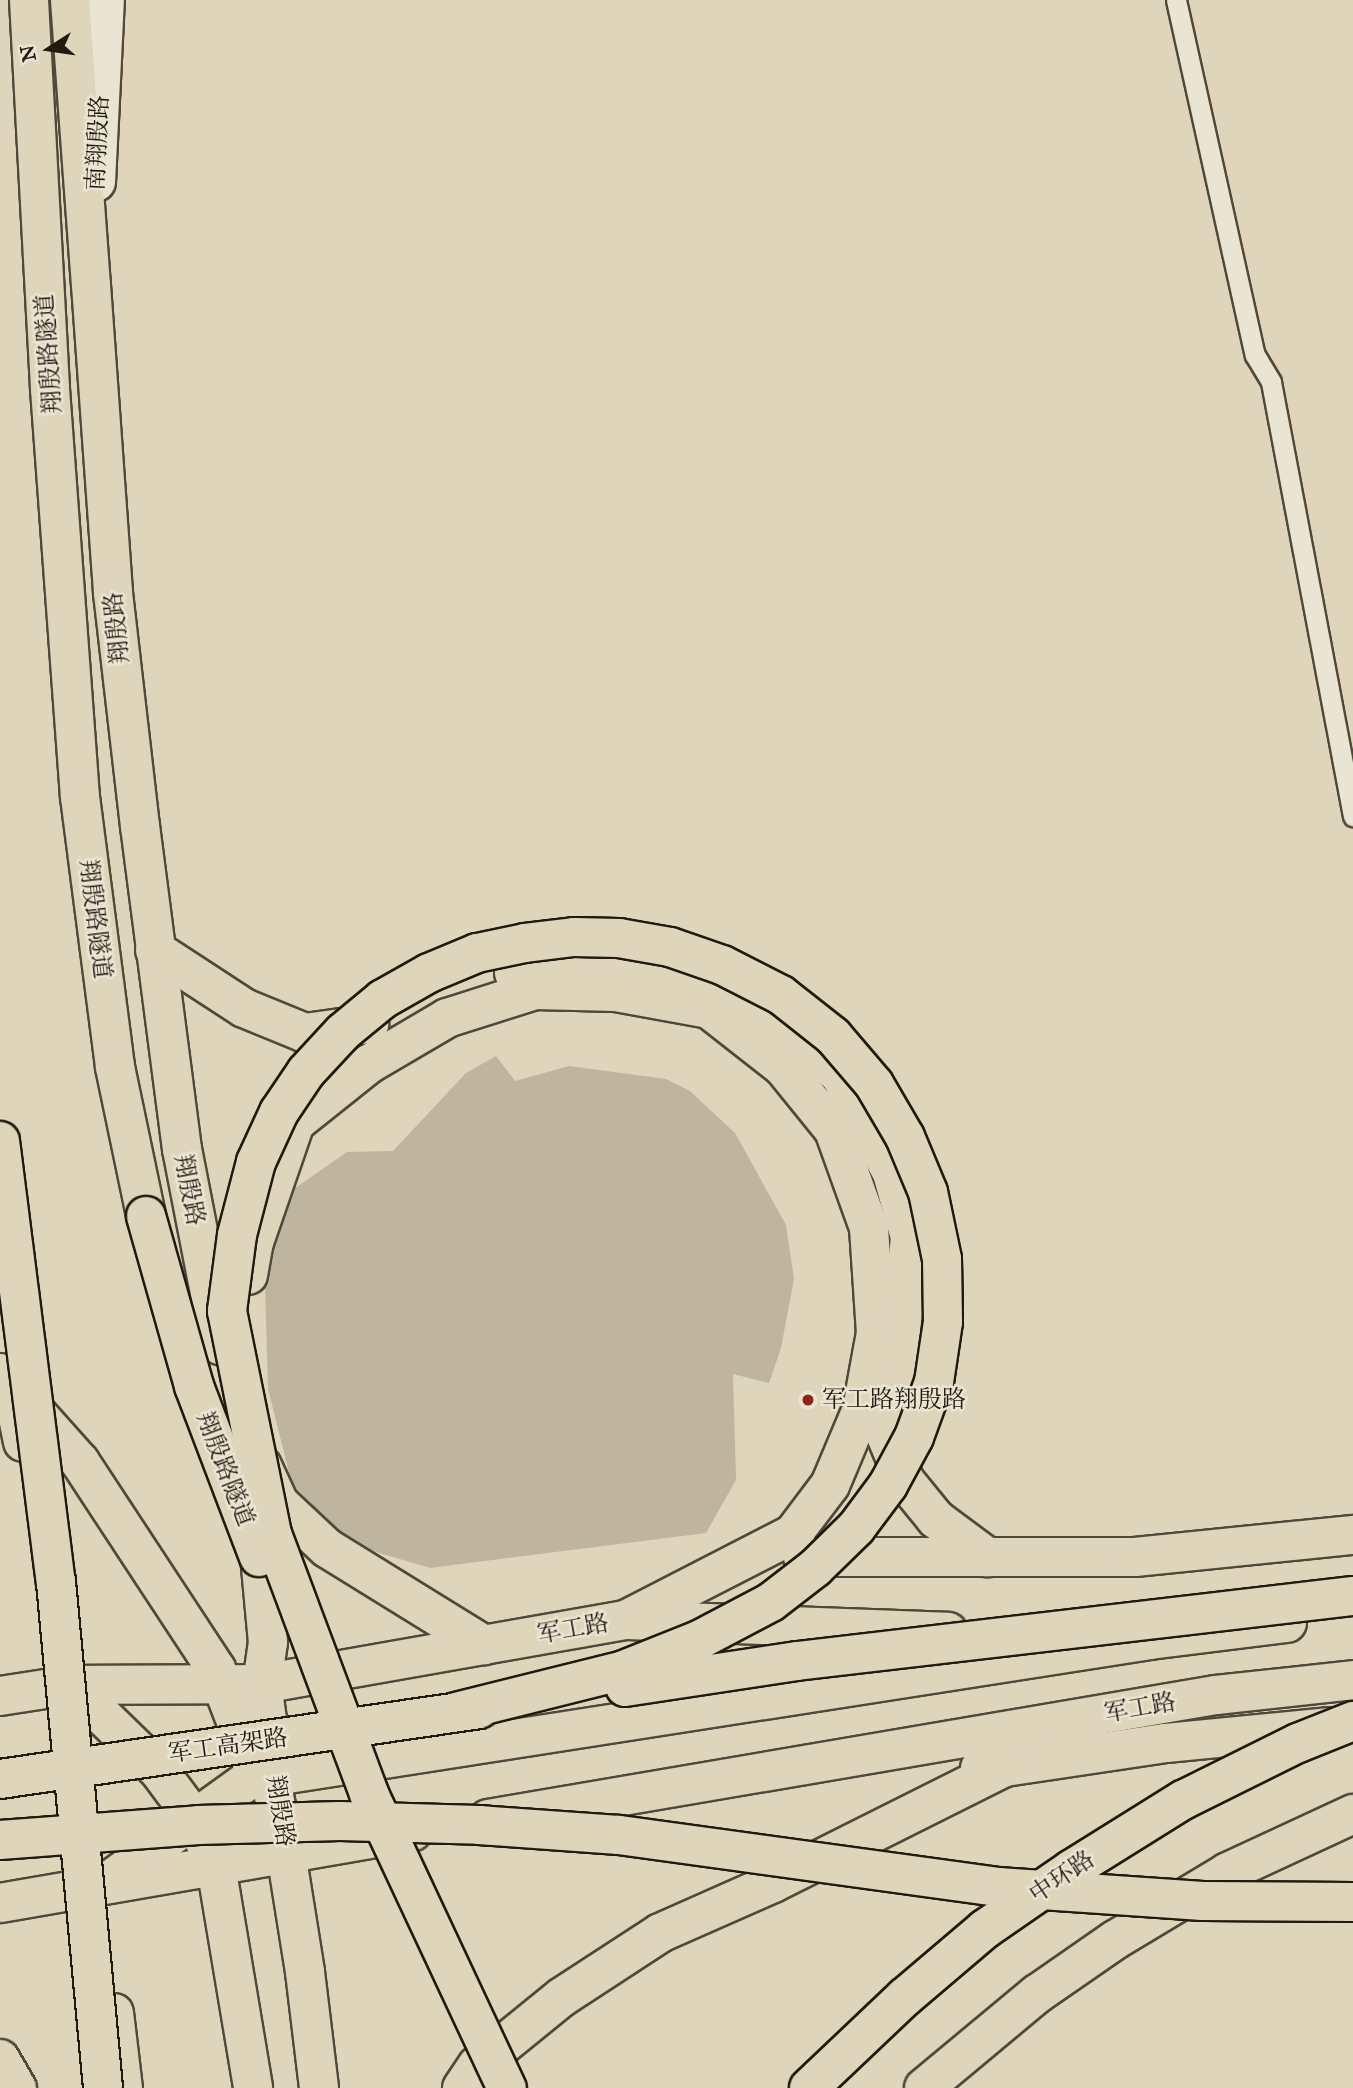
<!DOCTYPE html>
<meta charset="utf-8">
<style>
body{margin:0}
#map{position:relative;width:1353px;height:2088px;overflow:hidden;background:#dfd5bb;font-family:"IM FELL Great Primer","Noto Serif SC",serif}
div>[style]{position:absolute}
[style*='--x']{left:calc(var(--x)*1px);top:calc(var(--y)*1px);width:calc(var(--w)*1px);rotate:calc(var(--a)*1deg)}
.green>*{inset:0;background:#bfb59e}
.roads{filter:drop-shadow(2px 0 #524839) drop-shadow(-2px 0 #524839) drop-shadow(0 2px #524839) drop-shadow(0 -2px #524839)}
.lane>*{height:19px;margin:-9.5px;padding:0 9.5px;transform-origin:9.5px;border-radius:9.5px;background:#eae4d3}
.secondary>*{height:38px;margin:-19px;padding:0 19px;transform-origin:19px;border-radius:19px;background:#eae4d3}
.primary>*{height:38px;margin:-19px;padding:0 19px;transform-origin:19px;border-radius:19px;background:#dfd5bb}
.highway>*{height:38px;margin:-19px;padding:0 19px;transform-origin:19px;border-radius:19px;background:#dfd5bb}
.bridges{filter:drop-shadow(2px 0 #23190e) drop-shadow(-2px 0 #23190e) drop-shadow(0 2px #23190e) drop-shadow(0 -2px #23190e)}
.highway-bridge>*{height:38px;margin:-19px;padding:0 19px;transform-origin:19px;border-radius:19px;background:#dfd5bb}
.dots>*{width:19px;height:19px;translate:-50% -50%;box-sizing:border-box;border:4px solid #eae4d3;border-radius:50%}
span{translate:-50% -50%;white-space:nowrap;text-align:center;line-height:1.15;-webkit-text-stroke:5px #eae4d3;paint-order:stroke}
.street-label{font-size:24px;color:#23190e}
.poi-label{font-size:24px;color:#23190e}
.left{translate:0 -50%;text-align:left}
.north{position:absolute;left:14px;top:14px;width:70px;height:70px;-webkit-text-stroke:5px #eae4d3;paint-order:stroke;rotate:258deg;font-size:19px;font-weight:700;line-height:28px;text-align:center;color:#23190e}
.north::after{content:'';display:block;margin:auto;width:24px;height:32px;background:#23190e;clip-path:polygon(50% 0,100% 100%,50% 72%,0 100%)}
</style>
<div id="map">
<div class="green">
<div style="clip-path:polygon(496px 1056px,515px 1081px,569px 1066px,666px 1079px,690px 1091px,735px 1133px,786px 1225px,794px 1279px,781px 1348px,769px 1383px,733px 1374px,736px 1480px,706px 1533px,430px 1568px,349px 1544px,292px 1484px,268px 1389px,265px 1285px,285px 1195px,347px 1152px,393px 1151px,466px 1073px)"></div>
</div>
<div class="roads">
<div class="lane">
<div style="--x:1176;--y:0;--w:364;--a:77.5"></div>
<div style="--x:1255;--y:355;--w:31;--a:59"></div>
<div style="--x:1271;--y:382;--w:442;--a:79.3"></div>
</div>
<div class="secondary">
<div style="--x:96;--y:182;--w:182;--a:-87.2"></div>
</div>
<div class="primary">
<div style="--x:91;--y:285;--w:309;--a:85.9"></div>
<div style="--x:113;--y:593;--w:235;--a:83.4"></div>
<div style="--x:140;--y:826;--w:326;--a:82.6"></div>
<div style="--x:182;--y:1149;--w:200;--a:79"></div>
<div style="--x:155;--y:950;--w:106;--a:33.1"></div>
<div style="--x:244;--y:1008;--w:66;--a:22.3"></div>
<div style="--x:305;--y:1033;--w:65;--a:-8"></div>
<div style="--x:514;--y:973;--w:26;--a:-21"></div>
<div style="--x:538;--y:964;--w:93;--a:-0.6"></div>
<div style="--x:631;--y:963;--w:86;--a:15.5"></div>
<div style="--x:714;--y:986;--w:73;--a:29.7"></div>
<div style="--x:777;--y:1022;--w:82;--a:40.1"></div>
<div style="--x:840;--y:1075;--w:111;--a:62"></div>
<div style="--x:892;--y:1173;--w:66;--a:74.3"></div>
<div style="--x:910;--y:1237;--w:138;--a:95.4"></div>
<div style="--x:897;--y:1374;--w:58;--a:102.8"></div>
<div style="--x:884;--y:1431;--w:54;--a:67.2"></div>
<div style="--x:905;--y:1481;--w:49;--a:50.8"></div>
<div style="--x:936;--y:1519;--w:64;--a:36.7"></div>
<div style="--x:248;--y:1275;--w:34;--a:-80"></div>
<div style="--x:254;--y:1242;--w:126;--a:-71"></div>
<div style="--x:295;--y:1123;--w:95;--a:-38.6"></div>
<div style="--x:369;--y:1064;--w:91;--a:-30.5"></div>
<div style="--x:447;--y:1018;--w:92;--a:-17.7"></div>
<div style="--x:535;--y:990;--w:81;--a:1.4"></div>
<div style="--x:616;--y:992;--w:95;--a:10.4"></div>
<div style="--x:709;--y:1009;--w:94;--a:38.1"></div>
<div style="--x:783;--y:1067;--w:81;--a:51"></div>
<div style="--x:834;--y:1130;--w:104;--a:70.3"></div>
<div style="--x:869;--y:1228;--w:105;--a:86.2"></div>
<div style="--x:876;--y:1333;--w:77;--a:100.4"></div>
<div style="--x:862;--y:1409;--w:82;--a:112.8"></div>
<div style="--x:830;--y:1485;--w:61;--a:127.1"></div>
<div style="--x:793;--y:1534;--w:188;--a:152.8"></div>
<div style="--x:0;--y:1373;--w:15;--a:42"></div>
<div style="--x:11;--y:1383;--w:60;--a:78.5"></div>
<div style="--x:21;--y:1396;--w:89;--a:48.2"></div>
<div style="--x:80;--y:1462;--w:248;--a:56.7"></div>
<div style="--x:216;--y:1669;--w:111;--a:69"></div>
<div style="--x:262;--y:1466;--w:41;--a:65.3"></div>
<div style="--x:279;--y:1503;--w:66;--a:43.2"></div>
<div style="--x:327;--y:1548;--w:185;--a:31.7"></div>
<div style="--x:257;--y:1524;--w:119;--a:84.7"></div>
<div style="--x:268;--y:1642;--w:42;--a:98.1"></div>
<div style="--x:262;--y:1684;--w:93;--a:82"></div>
<div style="--x:275;--y:1776;--w:20;--a:93"></div>
<div style="--x:274;--y:1796;--w:58;--a:78.1"></div>
<div style="--x:286;--y:1853;--w:121;--a:80.9"></div>
<div style="--x:305;--y:1972;--w:117;--a:83.1"></div>
<div style="--x:803;--y:1557;--w:332;--a:0"></div>
<div style="--x:1135;--y:1557;--w:219;--a:-5.8"></div>
<div style="--x:71;--y:1685;--w:123;--a:44.3"></div>
<div style="--x:159;--y:1771;--w:59;--a:53.3"></div>
<div style="--x:194;--y:1818;--w:53;--a:65.4"></div>
<div style="--x:216;--y:1866;--w:225;--a:80.5"></div>
<div style="--x:0;--y:1696;--w:72;--a:-8.8"></div>
<div style="--x:71;--y:1685;--w:191;--a:-0.3"></div>
<div style="--x:262;--y:1684;--w:370;--a:-10"></div>
<div style="--x:626;--y:1620;--w:322;--a:2.1"></div>
<div style="--x:980;--y:1768;--w:25;--a:-2"></div>
<div style="--x:1005;--y:1767;--w:163;--a:-8.5"></div>
<div style="--x:1166;--y:1743;--w:165;--a:-5.6"></div>
<div style="--x:488;--y:1819;--w:738;--a:-9.67"></div>
<div style="--x:1216;--y:1695;--w:138;--a:-6.2"></div>
<div style="--x:106;--y:1883;--w:186;--a:-35.8"></div>
<div style="--x:257;--y:1774;--w:18;--a:6"></div>
<div style="--x:275;--y:1776;--w:886;--a:-8.83"></div>
<div style="--x:1150;--y:1640;--w:138;--a:-7.1"></div>
<div style="--x:0;--y:1903;--w:418;--a:-9.8"></div>
<div style="--x:114;--y:2013;--w:76;--a:83.2"></div>
<div style="--x:462;--y:2088;--w:27;--a:-56"></div>
<div style="--x:477;--y:2066;--w:109;--a:-39.1"></div>
<div style="--x:562;--y:1997;--w:117;--a:-33.1"></div>
<div style="--x:660;--y:1933;--w:124;--a:-23.9"></div>
<div style="--x:773;--y:1883;--w:259;--a:-26.6"></div>
</div>
<div class="highway">
<div style="--x:29;--y:0;--w:390;--a:86.9"></div>
<div style="--x:50;--y:389;--w:409;--a:85.8"></div>
<div style="--x:80;--y:797;--w:272;--a:82.6"></div>
<div style="--x:115;--y:1067;--w:152;--a:78.2"></div>
<div style="--x:70;--y:0;--w:286;--a:85.8"></div>
<div style="--x:0;--y:2059;--w:34;--a:60"></div>
<div style="--x:924;--y:2088;--w:147;--a:-39.8"></div>
<div style="--x:1037;--y:1994;--w:95;--a:-34.7"></div>
<div style="--x:1115;--y:1940;--w:132;--a:-31"></div>
<div style="--x:1228;--y:1872;--w:138;--a:-24.9"></div>
</div>
</div>
<div class="bridges">
<div class="highway-bridge">
<div style="--x:0;--y:1141;--w:445;--a:82.8"></div>
<div style="--x:56;--y:1582;--w:508;--a:84.69"></div>
<div style="--x:146;--y:1216;--w:177;--a:74.2"></div>
<div style="--x:194;--y:1386;--w:183;--a:69.2"></div>
<div style="--x:625;--y:1687;--w:174;--a:-8.6"></div>
<div style="--x:797;--y:1661;--w:560;--a:-6.67"></div>
<div style="--x:456;--y:1712;--w:173;--a:-14"></div>
<div style="--x:624;--y:1670;--w:81;--a:-21.8"></div>
<div style="--x:699;--y:1640;--w:81;--a:-27.8"></div>
<div style="--x:771;--y:1602;--w:56;--a:-37.7"></div>
<div style="--x:815;--y:1568;--w:57;--a:-44.3"></div>
<div style="--x:856;--y:1528;--w:54;--a:-53.3"></div>
<div style="--x:888;--y:1485;--w:55;--a:-61.6"></div>
<div style="--x:914;--y:1437;--w:59;--a:-70"></div>
<div style="--x:934;--y:1382;--w:61;--a:-81.5"></div>
<div style="--x:943;--y:1322;--w:63;--a:-90.9"></div>
<div style="--x:942;--y:1259;--w:68;--a:-101.8"></div>
<div style="--x:928;--y:1192;--w:60;--a:-112.7"></div>
<div style="--x:905;--y:1137;--w:61;--a:-120.3"></div>
<div style="--x:874;--y:1084;--w:63;--a:-130.5"></div>
<div style="--x:833;--y:1036;--w:66;--a:-141.7"></div>
<div style="--x:781;--y:995;--w:66;--a:-153"></div>
<div style="--x:722;--y:965;--w:55;--a:-160.9"></div>
<div style="--x:670;--y:947;--w:52;--a:-170"></div>
<div style="--x:619;--y:938;--w:45;--a:-178.7"></div>
<div style="--x:574;--y:937;--w:49;--a:173"></div>
<div style="--x:525;--y:943;--w:49;--a:168.2"></div>
<div style="--x:477;--y:953;--w:52;--a:157.4"></div>
<div style="--x:429;--y:973;--w:53;--a:150.5"></div>
<div style="--x:383;--y:999;--w:52;--a:140.5"></div>
<div style="--x:343;--y:1032;--w:54;--a:132.8"></div>
<div style="--x:306;--y:1072;--w:48;--a:124"></div>
<div style="--x:279;--y:1112;--w:55;--a:114.7"></div>
<div style="--x:256;--y:1162;--w:75;--a:104.6"></div>
<div style="--x:237;--y:1235;--w:77;--a:97.5"></div>
<div style="--x:227;--y:1311;--w:227;--a:78.6"></div>
<div style="--x:272;--y:1534;--w:278;--a:69.5"></div>
<div style="--x:369;--y:1794;--w:325;--a:64.9"></div>
<div style="--x:0;--y:1779;--w:484;--a:-8.3"></div>
<div style="--x:0;--y:1840;--w:199;--a:-4.3"></div>
<div style="--x:198;--y:1825;--w:142;--a:-1.6"></div>
<div style="--x:340;--y:1821;--w:139;--a:1.6"></div>
<div style="--x:479;--y:1825;--w:140;--a:4.1"></div>
<div style="--x:619;--y:1835;--w:383;--a:7.8"></div>
<div style="--x:998;--y:1887;--w:205;--a:3.9"></div>
<div style="--x:1203;--y:1901;--w:150;--a:0.4"></div>
<div style="--x:809;--y:2088;--w:132;--a:-43.5"></div>
<div style="--x:905;--y:1997;--w:105;--a:-40.4"></div>
<div style="--x:985;--y:1929;--w:106;--a:-34.6"></div>
<div style="--x:1072;--y:1869;--w:131;--a:-31.9"></div>
<div style="--x:1183;--y:1800;--w:128;--a:-26.4"></div>
<div style="--x:1298;--y:1743;--w:59;--a:-21.8"></div>
</div>
</div>
<div class="dots">
<div style="left:808px;top:1400px;background:#8f2418"></div>
</div>
<div class="street-label">
<span style="left:98px;top:143px;rotate:-87deg">南翔殷路</span>
<span style="left:49px;top:354px;rotate:-94deg">翔殷路隧道</span>
<span style="left:117px;top:628px;rotate:-96deg">翔殷路</span>
<span style="left:95px;top:919px;rotate:83deg">翔殷路隧道</span>
<span style="left:189px;top:1190px;rotate:79deg">翔殷路</span>
<span style="left:225px;top:1469px;rotate:69deg">翔殷路隧道</span>
<span style="left:573px;top:1629px;rotate:-10deg">军工路</span>
<span style="left:1140px;top:1708px;rotate:-10deg">军工路</span>
<span style="left:228px;top:1746px;rotate:-8deg">军工高架路</span>
<span style="left:280px;top:1811px;rotate:81deg">翔殷路</span>
<span style="left:1062px;top:1877px;rotate:-34deg">中环路</span>
</div>
<div class="poi-label">
<span class="left" style="left:822px;top:1400px">军工路翔殷路</span>
</div>
<div class="north">N</div>
</div>
